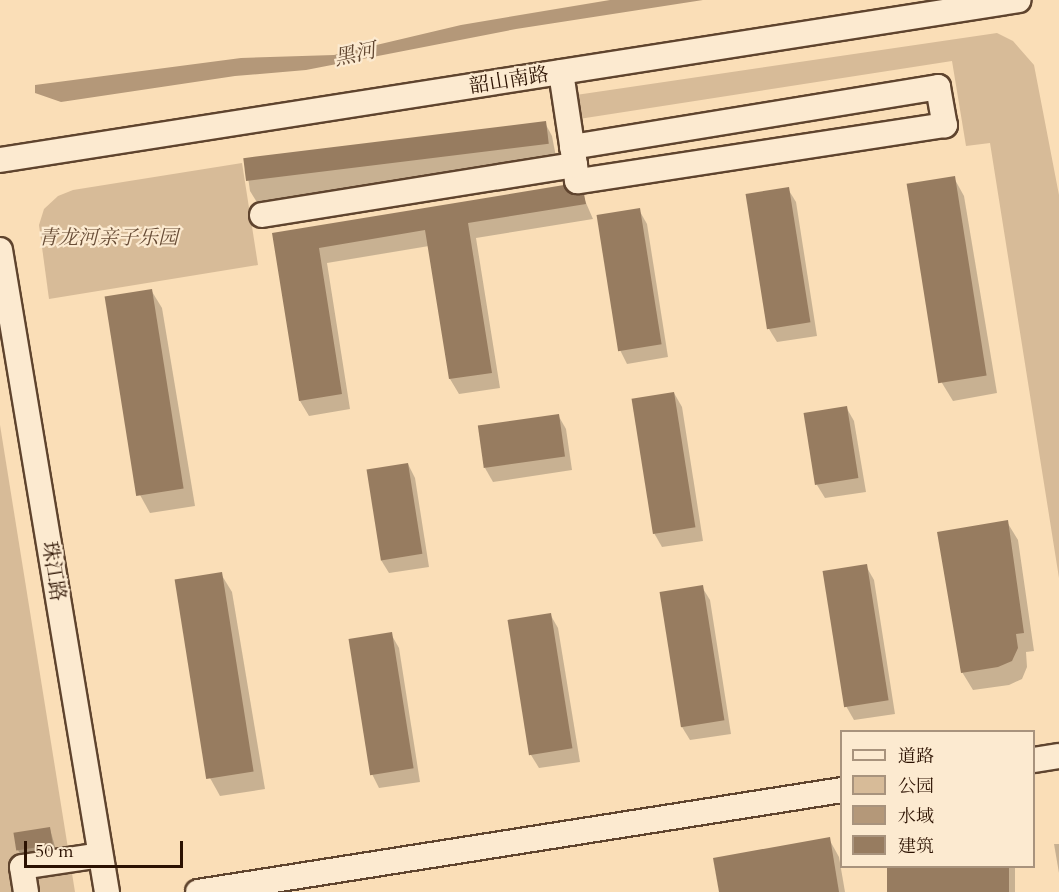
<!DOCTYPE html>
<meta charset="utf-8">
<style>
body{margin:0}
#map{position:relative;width:1059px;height:892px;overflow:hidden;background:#fadeb7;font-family:Cardo,"Noto Serif SC",serif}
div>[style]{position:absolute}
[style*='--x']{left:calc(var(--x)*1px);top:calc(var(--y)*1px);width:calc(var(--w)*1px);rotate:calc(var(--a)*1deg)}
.green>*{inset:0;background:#d7bb98}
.water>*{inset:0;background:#b49879}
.shadow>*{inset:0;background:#0003;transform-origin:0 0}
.building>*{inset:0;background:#977c60;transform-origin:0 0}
.roads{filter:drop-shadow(2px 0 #5f442e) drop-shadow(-2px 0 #5f442e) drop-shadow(0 2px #5f442e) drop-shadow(0 -2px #5f442e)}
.minor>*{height:24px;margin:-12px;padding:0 12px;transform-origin:12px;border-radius:12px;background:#fcead0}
span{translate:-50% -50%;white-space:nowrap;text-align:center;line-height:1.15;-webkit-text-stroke:4.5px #fcead0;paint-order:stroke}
.street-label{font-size:20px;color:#2b1101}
.park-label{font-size:20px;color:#674c36;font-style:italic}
.water-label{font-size:21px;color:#624731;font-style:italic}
.legend{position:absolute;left:840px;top:730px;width:195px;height:138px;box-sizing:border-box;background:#fcead0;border:2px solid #a8937d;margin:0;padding:8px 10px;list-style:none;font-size:18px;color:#2b1101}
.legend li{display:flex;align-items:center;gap:12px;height:30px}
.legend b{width:30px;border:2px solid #a8937d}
.scale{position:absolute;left:24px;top:841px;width:159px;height:27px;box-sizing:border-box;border:3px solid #2b1101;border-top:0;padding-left:8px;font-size:18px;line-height:21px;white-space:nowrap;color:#2b1101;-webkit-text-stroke:4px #fcead0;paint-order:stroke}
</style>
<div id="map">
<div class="green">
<div style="clip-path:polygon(997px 33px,1013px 41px,1034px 65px,1059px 195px,1059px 578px,990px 143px,966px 146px,952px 61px,579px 119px,576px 95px)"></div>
<div style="clip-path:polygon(242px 163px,258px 265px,49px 299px,39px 225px,44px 209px,58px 196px,73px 190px)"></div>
<div style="clip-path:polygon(0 425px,75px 892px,0 892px)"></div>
</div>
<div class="water">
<div style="clip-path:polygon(610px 0,703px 0,516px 29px,306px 70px,235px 76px,61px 102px,35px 93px,35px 85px,241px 58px,334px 55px,461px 25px)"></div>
</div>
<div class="shadow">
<div style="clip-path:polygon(545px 123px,552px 136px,556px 157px,258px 204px,250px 191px,247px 170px)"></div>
<div style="clip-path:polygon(954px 178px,964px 196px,997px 393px,953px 401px,942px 383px)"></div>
<div style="clip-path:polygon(788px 189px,796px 202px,817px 336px,777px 342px,769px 329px,747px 195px)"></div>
<div style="clip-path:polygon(570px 195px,583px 196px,593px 219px,476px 238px,500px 388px,459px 394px,450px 379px,429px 246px,327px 263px,350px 409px,309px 416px,300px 401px,273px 234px)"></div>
<div style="clip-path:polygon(639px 210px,647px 224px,668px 357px,627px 364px,620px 350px)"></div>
<div style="clip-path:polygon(151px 290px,162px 308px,195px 506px,150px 513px,140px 495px,107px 298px)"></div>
<div style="clip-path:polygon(674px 393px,682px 407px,703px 541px,662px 547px,654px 533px)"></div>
<div style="clip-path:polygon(846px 407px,854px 421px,866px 492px,825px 498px,817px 485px)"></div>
<div style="clip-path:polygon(558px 415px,566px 429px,572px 470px,493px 482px,485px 468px)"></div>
<div style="clip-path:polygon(408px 464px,415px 478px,429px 567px,389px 573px,381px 560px)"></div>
<div style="clip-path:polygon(1007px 522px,1018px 540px,1034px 651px,1026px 652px,1027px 667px,1022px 679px,1009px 685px,973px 690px,962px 672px)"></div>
<div style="clip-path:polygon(866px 566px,874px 580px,895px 714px,854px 720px,846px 706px)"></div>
<div style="clip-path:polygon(221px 574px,232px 592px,265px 789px,220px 796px,210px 778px)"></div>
<div style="clip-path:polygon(702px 587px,710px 600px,731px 734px,690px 740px,682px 727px)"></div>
<div style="clip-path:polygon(550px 614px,558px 628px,580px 762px,539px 768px,531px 755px,510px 621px)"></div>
<div style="clip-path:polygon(391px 634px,399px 648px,420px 782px,379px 788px,372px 774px)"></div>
<div style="clip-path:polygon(50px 829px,57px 854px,23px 859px,18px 850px)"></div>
<div style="clip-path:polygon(829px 839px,839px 857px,845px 892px,720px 892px)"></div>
<div style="clip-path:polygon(1054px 844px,1059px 844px,1059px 873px)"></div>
<div style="left:888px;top:866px;width:127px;height:26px"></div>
</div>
<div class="building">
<div style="left:546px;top:121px;width:23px;height:305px;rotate:83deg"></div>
<div style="left:955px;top:176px;width:202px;height:49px;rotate:81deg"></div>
<div style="clip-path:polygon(564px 185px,571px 194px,584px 194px,586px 204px,468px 223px,492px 373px,449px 379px,425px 230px,319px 248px,342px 394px,299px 401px,272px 233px)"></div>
<div style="left:789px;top:187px;width:137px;height:44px;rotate:81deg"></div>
<div style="left:640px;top:208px;width:138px;height:44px;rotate:81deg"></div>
<div style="left:152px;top:289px;width:202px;height:48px;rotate:81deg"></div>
<div style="left:674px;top:392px;width:137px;height:43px;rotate:81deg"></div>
<div style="left:847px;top:406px;width:73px;height:44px;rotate:81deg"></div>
<div style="left:559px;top:414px;width:43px;height:82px;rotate:82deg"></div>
<div style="left:408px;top:463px;width:92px;height:42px;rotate:81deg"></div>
<div style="clip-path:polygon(1008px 520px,1024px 633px,1016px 634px,1018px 648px,1012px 661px,998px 667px,961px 673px,937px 532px)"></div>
<div style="left:867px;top:564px;width:138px;height:45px;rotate:81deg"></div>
<div style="left:222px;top:572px;width:202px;height:48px;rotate:81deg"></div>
<div style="left:703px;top:585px;width:137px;height:44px;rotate:81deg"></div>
<div style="left:551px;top:613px;width:137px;height:44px;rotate:81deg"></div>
<div style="left:392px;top:632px;width:138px;height:44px;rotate:81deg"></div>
<div style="left:50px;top:827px;width:18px;height:37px;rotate:81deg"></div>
<div style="clip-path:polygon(830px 837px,839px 892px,719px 892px,713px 858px)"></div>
<div style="left:887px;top:867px;width:122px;height:25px"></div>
</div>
<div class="roads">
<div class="minor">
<div style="--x:572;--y:147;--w:371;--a:-9.3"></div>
<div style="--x:938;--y:87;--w:39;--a:80"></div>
<div style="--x:945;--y:125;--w:372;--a:171.3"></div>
<div style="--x:577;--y:181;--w:16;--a:-97"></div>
<div style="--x:0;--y:160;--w:1031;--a:-8.92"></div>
<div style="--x:262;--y:215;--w:317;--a:-9.1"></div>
<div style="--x:575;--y:165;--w:94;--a:-98.6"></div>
<div style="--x:0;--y:250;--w:651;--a:80.54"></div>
<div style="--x:1034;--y:760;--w:25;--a:-9"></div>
<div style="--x:26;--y:892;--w:25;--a:-99"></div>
<div style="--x:22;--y:867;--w:79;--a:-8.7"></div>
<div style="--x:198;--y:892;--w:652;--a:-9"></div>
</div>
</div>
<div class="street-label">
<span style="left:509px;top:80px;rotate:-9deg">韶山南路</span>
<span style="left:54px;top:571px;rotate:81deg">珠江路</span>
</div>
<div class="park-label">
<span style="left:108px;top:237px">青龙河亲子乐园</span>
</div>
<div class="water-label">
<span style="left:355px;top:55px;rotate:-12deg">黑河</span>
</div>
<ul class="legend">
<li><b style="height:8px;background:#fcead0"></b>道路</li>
<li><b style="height:16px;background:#d7bb98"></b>公园</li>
<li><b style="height:16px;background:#b49879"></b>水域</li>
<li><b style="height:16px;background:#977c60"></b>建筑</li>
</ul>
<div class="scale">50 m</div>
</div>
